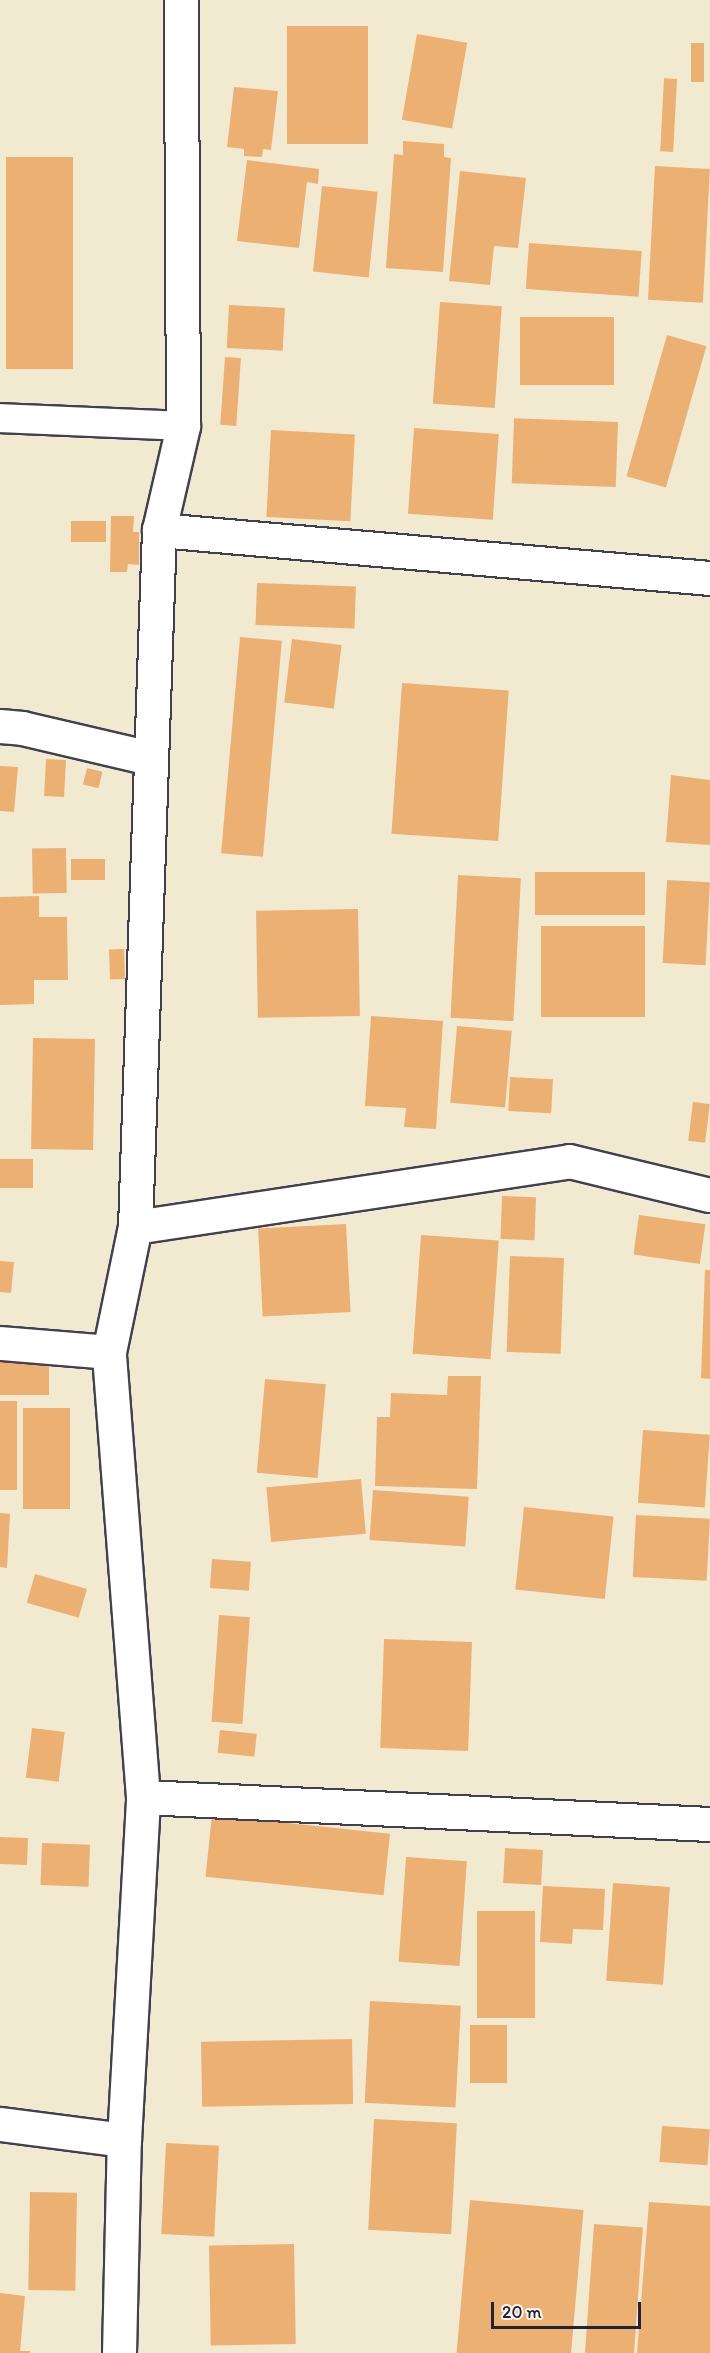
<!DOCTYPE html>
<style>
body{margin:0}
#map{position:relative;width:710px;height:2353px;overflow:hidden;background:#f1ead1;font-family:Itim,sans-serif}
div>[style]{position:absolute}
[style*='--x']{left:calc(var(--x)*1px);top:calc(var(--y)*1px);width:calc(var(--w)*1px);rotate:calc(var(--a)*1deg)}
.building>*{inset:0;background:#edb073;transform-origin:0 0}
.roads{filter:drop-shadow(2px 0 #414052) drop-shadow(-2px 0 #414052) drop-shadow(0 2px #414052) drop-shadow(0 -2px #414052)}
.lane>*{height:28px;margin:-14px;padding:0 14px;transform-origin:14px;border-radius:14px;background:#fff}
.street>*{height:33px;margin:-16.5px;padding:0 16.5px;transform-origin:16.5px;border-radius:16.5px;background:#fff}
span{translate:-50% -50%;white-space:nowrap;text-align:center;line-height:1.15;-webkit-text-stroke:4.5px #fbf7ec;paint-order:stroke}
.scale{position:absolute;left:491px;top:2302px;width:150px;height:27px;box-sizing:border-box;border:3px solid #22223b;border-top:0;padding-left:8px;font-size:18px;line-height:21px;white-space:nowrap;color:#22223b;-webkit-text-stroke:4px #fbf7ec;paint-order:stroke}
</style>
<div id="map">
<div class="building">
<div style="left:287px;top:26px;width:81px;height:118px"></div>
<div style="left:417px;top:34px;width:51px;height:87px;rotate:10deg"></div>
<div style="left:691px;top:43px;width:13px;height:39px"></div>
<div style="left:677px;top:79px;width:73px;height:13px;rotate:93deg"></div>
<div style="clip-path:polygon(234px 87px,278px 91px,271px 150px,263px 149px,262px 157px,244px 156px,244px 149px,227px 147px)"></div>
<div style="clip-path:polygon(403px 141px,444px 144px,444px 157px,451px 158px,443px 272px,386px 268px,394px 154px,403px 155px)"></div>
<div style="left:6px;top:157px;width:67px;height:212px"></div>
<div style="clip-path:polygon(247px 160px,319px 169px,318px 184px,307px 182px,299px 248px,237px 241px)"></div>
<div style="left:655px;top:166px;width:55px;height:134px;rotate:3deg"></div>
<div style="clip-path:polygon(460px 171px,526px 178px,518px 248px,494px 246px,490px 285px,449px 281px)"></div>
<div style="left:322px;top:186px;width:56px;height:86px;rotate:6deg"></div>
<div style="left:529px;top:243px;width:113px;height:46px;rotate:4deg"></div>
<div style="left:440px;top:302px;width:62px;height:102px;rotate:4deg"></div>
<div style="left:229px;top:305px;width:56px;height:43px;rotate:3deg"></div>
<div style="left:614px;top:317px;width:68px;height:94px;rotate:90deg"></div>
<div style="left:667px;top:335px;width:41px;height:147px;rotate:16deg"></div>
<div style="left:225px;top:357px;width:16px;height:68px;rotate:4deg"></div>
<div style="left:618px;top:422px;width:65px;height:104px;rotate:92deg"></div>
<div style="left:414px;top:428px;width:85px;height:86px;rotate:4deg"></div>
<div style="left:271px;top:430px;width:84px;height:87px;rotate:3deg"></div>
<div style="clip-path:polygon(111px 516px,134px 516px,133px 532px,139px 532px,139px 565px,128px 564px,127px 572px,110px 572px)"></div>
<div style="left:71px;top:521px;width:35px;height:21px"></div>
<div style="left:257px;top:583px;width:99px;height:42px;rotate:2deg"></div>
<div style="left:240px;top:637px;width:42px;height:217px;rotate:5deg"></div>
<div style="left:292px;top:639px;width:50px;height:64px;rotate:7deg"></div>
<div style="left:402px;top:683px;width:107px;height:151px;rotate:4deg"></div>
<div style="left:46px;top:759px;width:20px;height:37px;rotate:3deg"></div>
<div style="clip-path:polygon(0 766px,18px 767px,14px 812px,0 811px)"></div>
<div style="left:87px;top:768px;width:16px;height:17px;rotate:14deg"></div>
<div style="clip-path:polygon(671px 775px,710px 780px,710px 845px,666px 842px)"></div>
<div style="left:66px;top:848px;width:45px;height:34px;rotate:89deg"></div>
<div style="left:71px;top:859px;width:34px;height:21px"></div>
<div style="left:535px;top:872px;width:110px;height:43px"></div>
<div style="left:458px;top:875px;width:63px;height:143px;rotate:3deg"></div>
<div style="left:667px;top:880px;width:43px;height:83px;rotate:3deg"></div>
<div style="clip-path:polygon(39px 896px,39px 917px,67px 917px,68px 980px,34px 980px,34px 1004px,0 1005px,0 897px)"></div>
<div style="left:358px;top:909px;width:107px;height:102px;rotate:89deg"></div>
<div style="left:541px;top:926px;width:104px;height:91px"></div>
<div style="left:124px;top:949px;width:30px;height:15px;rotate:88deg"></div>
<div style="clip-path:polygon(371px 1016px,443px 1021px,436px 1129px,404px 1127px,406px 1108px,365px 1106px)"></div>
<div style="left:457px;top:1026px;width:55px;height:77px;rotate:5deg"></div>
<div style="left:33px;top:1038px;width:62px;height:111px;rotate:1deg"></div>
<div style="left:510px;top:1077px;width:43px;height:34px;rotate:3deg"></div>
<div style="left:693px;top:1102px;width:17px;height:39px;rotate:7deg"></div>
<div style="left:33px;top:1159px;width:29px;height:33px;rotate:90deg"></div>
<div style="left:502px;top:1196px;width:34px;height:43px;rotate:2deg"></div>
<div style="left:639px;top:1215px;width:67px;height:40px;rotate:8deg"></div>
<div style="left:346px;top:1224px;width:88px;height:88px;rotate:87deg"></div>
<div style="left:421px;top:1235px;width:78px;height:119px;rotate:4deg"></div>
<div style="left:510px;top:1256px;width:54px;height:96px;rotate:2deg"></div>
<div style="clip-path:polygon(0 1261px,14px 1262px,11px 1293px,0 1292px)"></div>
<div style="clip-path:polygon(705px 1270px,710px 1270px,710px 1379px,701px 1378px)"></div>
<div style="left:0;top:1361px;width:49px;height:34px"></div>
<div style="clip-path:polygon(448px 1376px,481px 1376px,477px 1489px,375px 1486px,377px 1417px,390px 1417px,391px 1393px,447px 1395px)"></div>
<div style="left:265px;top:1379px;width:61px;height:94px;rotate:5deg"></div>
<div style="left:0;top:1401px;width:17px;height:89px"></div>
<div style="left:23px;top:1408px;width:47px;height:101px"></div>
<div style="left:643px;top:1430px;width:67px;height:73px;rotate:4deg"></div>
<div style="left:361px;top:1479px;width:55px;height:95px;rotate:85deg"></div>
<div style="left:373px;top:1490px;width:96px;height:50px;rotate:4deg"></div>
<div style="left:524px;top:1507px;width:90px;height:83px;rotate:6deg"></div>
<div style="clip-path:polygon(0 1513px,10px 1514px,7px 1568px,0 1567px)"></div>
<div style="left:636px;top:1515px;width:74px;height:62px;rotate:3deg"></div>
<div style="left:212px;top:1559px;width:39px;height:29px;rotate:4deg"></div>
<div style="left:35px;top:1574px;width:54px;height:30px;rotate:16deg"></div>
<div style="left:219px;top:1615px;width:31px;height:107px;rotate:4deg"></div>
<div style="left:384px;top:1639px;width:88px;height:109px;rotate:2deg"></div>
<div style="left:32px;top:1728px;width:33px;height:50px;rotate:7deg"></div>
<div style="left:220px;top:1730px;width:37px;height:23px;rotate:6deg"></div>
<div style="left:212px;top:1815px;width:179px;height:62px;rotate:6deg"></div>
<div style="left:0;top:1837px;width:28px;height:27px;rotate:2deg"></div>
<div style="left:42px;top:1843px;width:48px;height:42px;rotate:2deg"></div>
<div style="left:505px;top:1848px;width:38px;height:35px;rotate:3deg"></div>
<div style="left:406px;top:1857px;width:61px;height:105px;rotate:4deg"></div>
<div style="left:613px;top:1883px;width:57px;height:98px;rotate:4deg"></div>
<div style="clip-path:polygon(543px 1886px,605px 1889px,603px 1930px,573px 1929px,572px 1944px,540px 1942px)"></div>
<div style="left:477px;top:1911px;width:58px;height:107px"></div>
<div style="left:370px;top:2001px;width:91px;height:102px;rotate:3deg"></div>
<div style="left:507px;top:2025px;width:58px;height:37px;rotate:90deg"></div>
<div style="left:352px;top:2039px;width:65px;height:151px;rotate:89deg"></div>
<div style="left:374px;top:2119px;width:83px;height:111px;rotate:3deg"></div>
<div style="left:662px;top:2126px;width:48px;height:36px;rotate:4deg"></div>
<div style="left:166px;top:2143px;width:53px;height:91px;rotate:3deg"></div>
<div style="left:30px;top:2192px;width:47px;height:98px;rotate:1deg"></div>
<div style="left:470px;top:2200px;width:114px;height:154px;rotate:5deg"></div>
<div style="clip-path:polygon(649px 2202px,710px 2206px,710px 2353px,637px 2353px)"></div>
<div style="left:594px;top:2224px;width:49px;height:129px;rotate:4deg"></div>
<div style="left:294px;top:2244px;width:100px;height:85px;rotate:89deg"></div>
<div style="clip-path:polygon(0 2293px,25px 2296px,20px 2351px,30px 2351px,30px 2353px,0 2353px)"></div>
</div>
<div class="roads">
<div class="lane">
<div style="--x:0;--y:418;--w:183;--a:2.5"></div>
</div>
<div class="street">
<div style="--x:159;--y:530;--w:553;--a:4.98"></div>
<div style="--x:0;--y:726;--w:22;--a:5"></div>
<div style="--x:22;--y:728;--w:131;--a:13.2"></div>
<div style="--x:135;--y:1227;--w:439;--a:-8.6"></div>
<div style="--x:569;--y:1161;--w:145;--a:13.6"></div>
<div style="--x:0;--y:1343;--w:109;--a:4.7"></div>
<div style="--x:143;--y:1797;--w:568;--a:2.73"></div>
<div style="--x:0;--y:2124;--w:125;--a:7.4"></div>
<div style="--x:119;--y:2353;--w:213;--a:-88.7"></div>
<div style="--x:124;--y:2140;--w:344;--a:-86.8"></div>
<div style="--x:143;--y:1797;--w:446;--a:-94.4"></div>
<div style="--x:109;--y:1352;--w:128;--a:-78.3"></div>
<div style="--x:135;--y:1227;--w:697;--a:-88.03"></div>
<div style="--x:159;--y:530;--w:107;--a:-77"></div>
<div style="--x:183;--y:426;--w:426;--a:-90.3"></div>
</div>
</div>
<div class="scale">20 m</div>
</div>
